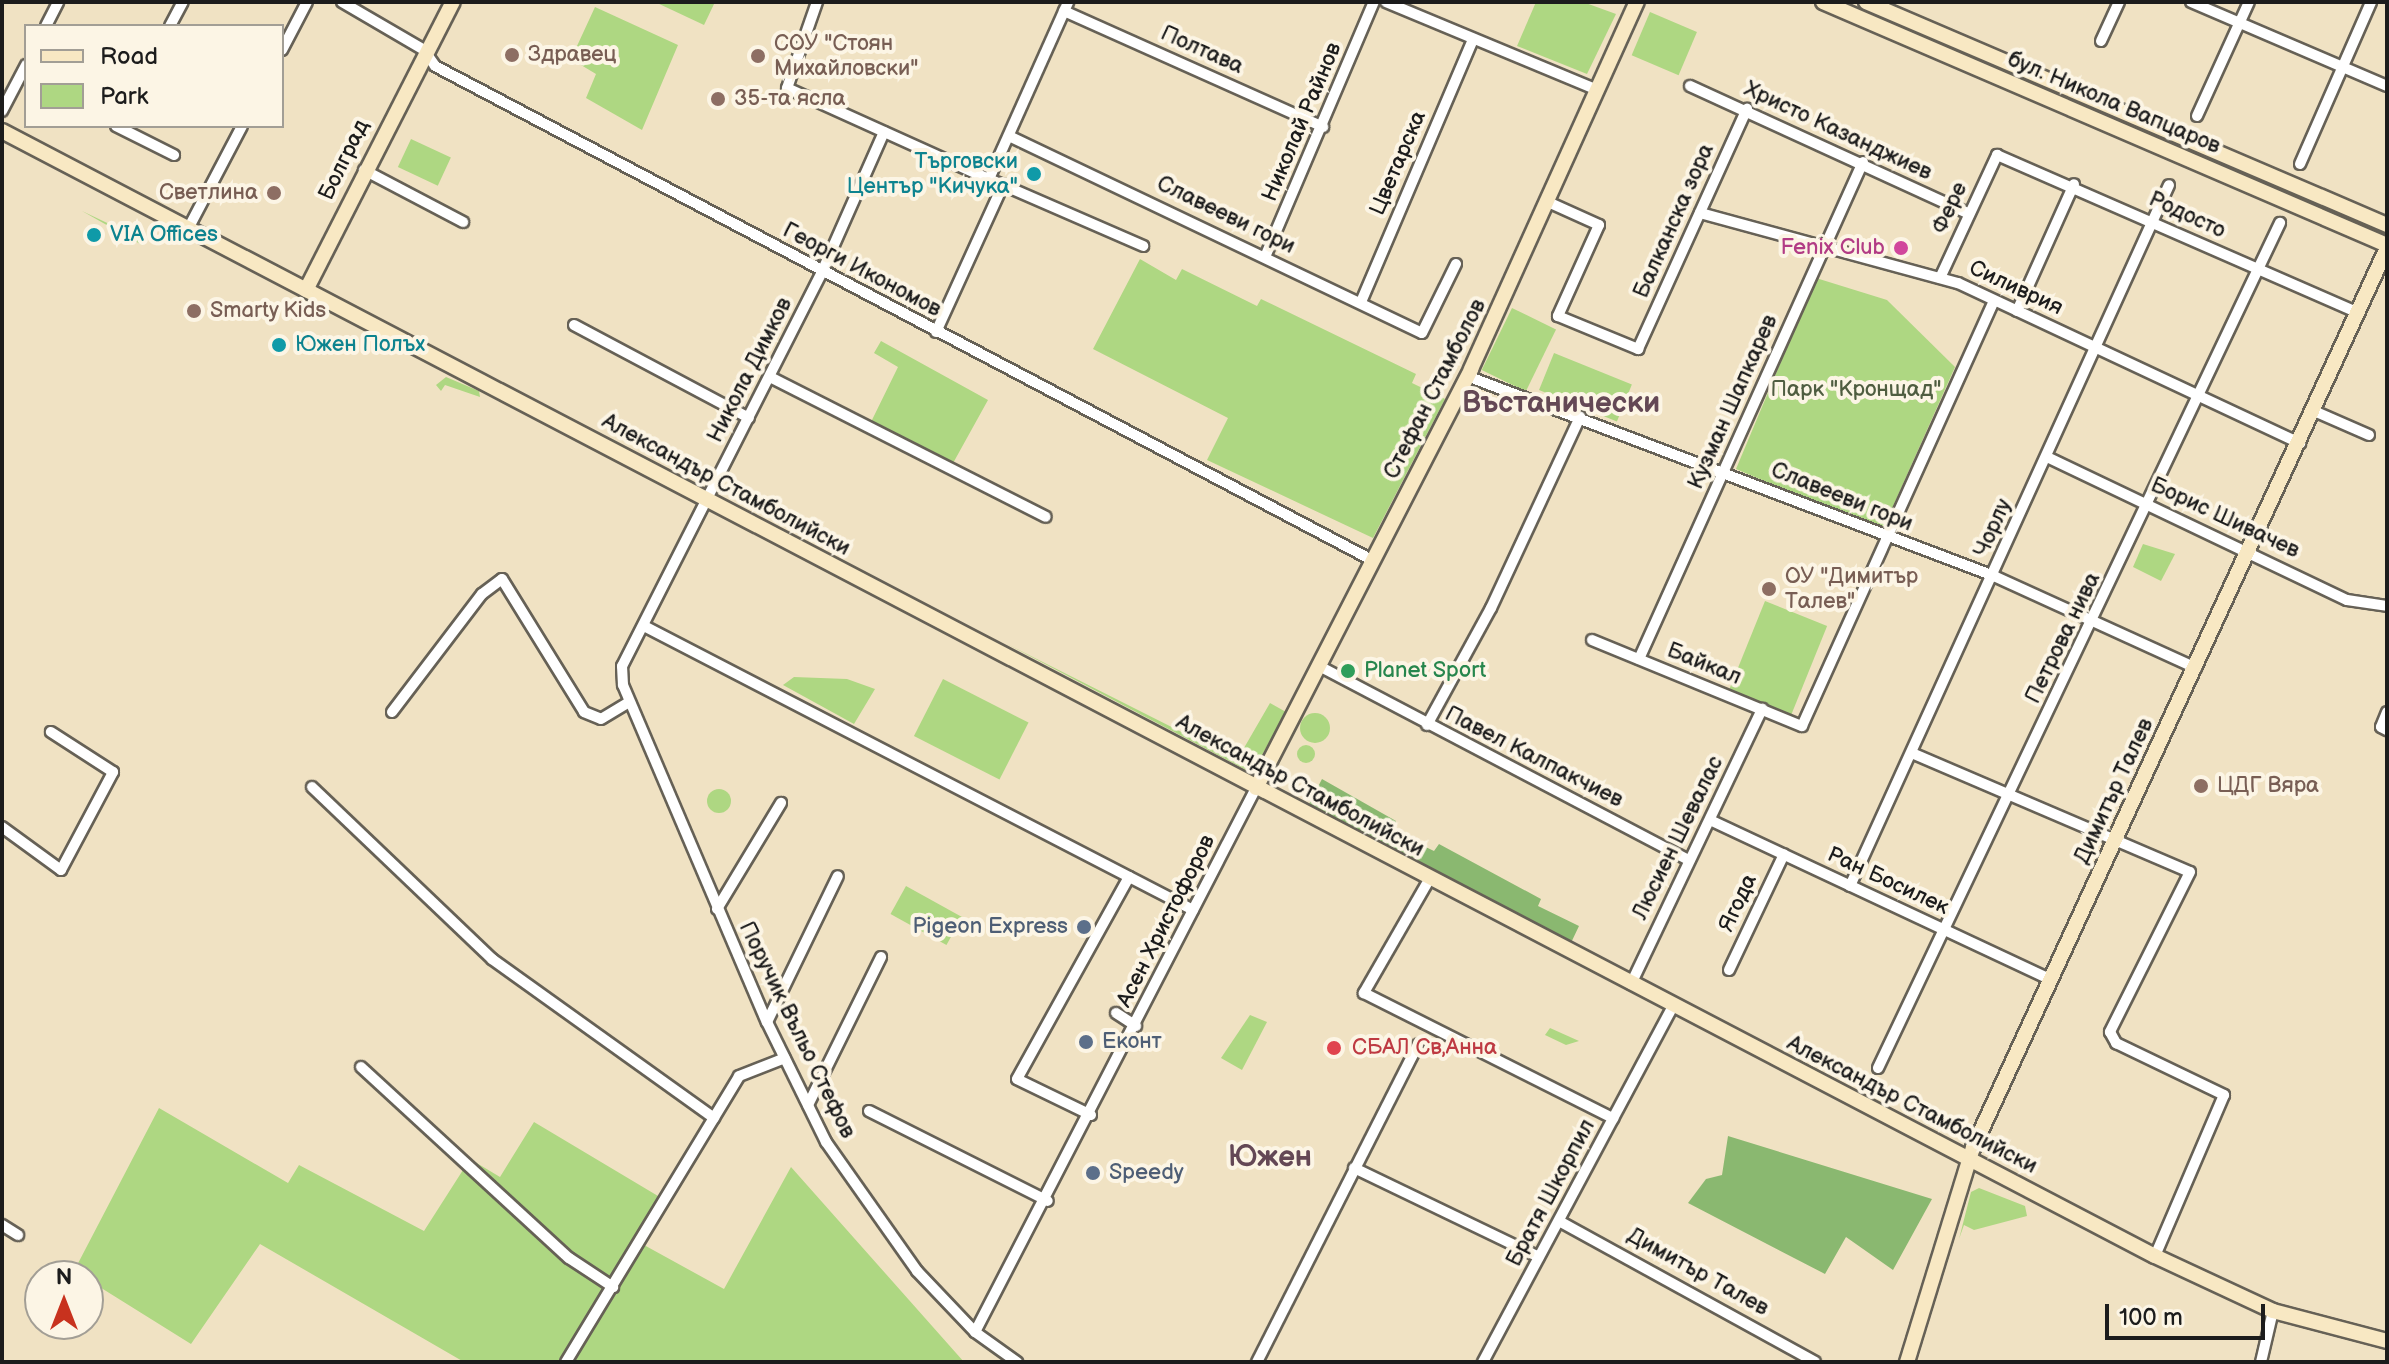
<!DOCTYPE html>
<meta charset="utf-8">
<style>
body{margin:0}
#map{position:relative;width:2389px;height:1364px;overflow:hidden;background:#f0e2c3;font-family:"Balsamiq Sans",sans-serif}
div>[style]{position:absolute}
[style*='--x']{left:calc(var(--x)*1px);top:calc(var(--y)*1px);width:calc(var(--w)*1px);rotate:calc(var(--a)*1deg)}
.green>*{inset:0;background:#aed782;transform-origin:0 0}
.round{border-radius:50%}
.forest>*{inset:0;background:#8ab870}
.roads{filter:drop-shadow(2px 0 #666156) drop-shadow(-2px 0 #666156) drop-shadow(0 2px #666156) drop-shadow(0 -2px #666156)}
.street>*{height:10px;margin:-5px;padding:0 5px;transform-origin:5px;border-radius:5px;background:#fff}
.secondary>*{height:14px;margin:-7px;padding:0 7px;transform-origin:7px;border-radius:7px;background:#f8e8c3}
.dots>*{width:22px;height:22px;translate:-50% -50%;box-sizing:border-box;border:4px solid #fcf5e5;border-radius:50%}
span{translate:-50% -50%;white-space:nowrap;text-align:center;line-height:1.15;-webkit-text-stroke:8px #fcf5e5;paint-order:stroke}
.education-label{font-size:22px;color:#785e54}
.left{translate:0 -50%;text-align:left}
.right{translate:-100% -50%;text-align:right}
.street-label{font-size:22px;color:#1c1c1c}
.culture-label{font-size:22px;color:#0d838f}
.hotel-label{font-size:22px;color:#b23c85}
.park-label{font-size:22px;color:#4f5d40}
.leisure-label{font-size:22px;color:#27864d}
.service-label{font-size:22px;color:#4e5e75}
.health-label{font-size:22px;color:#be3a42}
.district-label{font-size:30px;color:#644855;font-weight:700}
.frame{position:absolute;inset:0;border:4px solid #1c1c1c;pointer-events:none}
.legend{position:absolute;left:24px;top:24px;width:260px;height:104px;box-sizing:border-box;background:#fcf5e5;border:2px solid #a29e95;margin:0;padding:10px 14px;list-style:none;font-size:24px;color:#1c1c1c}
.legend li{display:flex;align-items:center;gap:16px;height:40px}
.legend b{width:40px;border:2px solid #a29e95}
.north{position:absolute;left:24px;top:1260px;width:80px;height:80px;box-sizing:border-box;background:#fcf5e5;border:2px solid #a29e95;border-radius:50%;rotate:0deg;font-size:22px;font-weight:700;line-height:32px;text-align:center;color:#1c1c1c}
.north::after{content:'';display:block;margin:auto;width:28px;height:36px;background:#c8321e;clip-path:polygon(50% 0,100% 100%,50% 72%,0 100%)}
.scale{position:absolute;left:2105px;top:1304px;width:160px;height:36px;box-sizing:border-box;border:4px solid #1c1c1c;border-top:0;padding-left:10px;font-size:24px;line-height:28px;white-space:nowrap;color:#1c1c1c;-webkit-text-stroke:6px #fcf5e5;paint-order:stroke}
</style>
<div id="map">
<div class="green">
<div style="clip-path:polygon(655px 2px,715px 2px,704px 25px)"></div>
<div style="clip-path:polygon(1536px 2px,1583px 2px,1616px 14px,1587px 74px,1517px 46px)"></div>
<div style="clip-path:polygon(595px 7px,678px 45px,642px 130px,586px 98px,596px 74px,571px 59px)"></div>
<div style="left:1650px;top:12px;width:51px;height:47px;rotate:23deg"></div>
<div style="left:411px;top:139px;width:44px;height:31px;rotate:25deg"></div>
<div style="clip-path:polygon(82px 211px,145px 241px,142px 245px)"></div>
<div style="clip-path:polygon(1140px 259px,1176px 280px,1182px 269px,1257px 306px,1261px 299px,1416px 374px,1412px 383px,1445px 399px,1373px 538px,1207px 460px,1228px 418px,1093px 349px)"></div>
<div style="clip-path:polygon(1816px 278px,1887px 300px,1955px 367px,1882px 531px,1736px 469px)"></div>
<div style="left:1512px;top:308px;width:49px;height:69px;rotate:26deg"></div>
<div style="clip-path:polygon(881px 341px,988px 400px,952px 465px,871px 422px,898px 367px,874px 353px)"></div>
<div style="left:1554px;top:353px;width:84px;height:40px;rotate:22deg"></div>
<div style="clip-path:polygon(446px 377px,479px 391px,480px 397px,445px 385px,441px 391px,436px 385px)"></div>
<div style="clip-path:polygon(2143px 544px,2175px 554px,2161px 581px,2133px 567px)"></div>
<div style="left:1765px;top:601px;width:67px;height:96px;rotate:22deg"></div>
<div style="clip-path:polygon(1005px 643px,1237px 760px,1270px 703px,1286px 712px,1252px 773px)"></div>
<div style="clip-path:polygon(794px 677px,847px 679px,875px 689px,854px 724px,783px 685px)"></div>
<div style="left:943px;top:679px;width:96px;height:64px;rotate:27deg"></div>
<div class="round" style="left:1300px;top:713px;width:30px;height:30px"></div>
<div class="round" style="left:1297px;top:745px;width:18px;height:18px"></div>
<div class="round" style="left:707px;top:789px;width:24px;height:24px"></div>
<div style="left:906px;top:886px;width:64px;height:32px;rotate:29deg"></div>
<div style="clip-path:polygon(1250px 1015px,1267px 1022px,1242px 1070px,1221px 1058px)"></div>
<div style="clip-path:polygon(1550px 1028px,1579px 1041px,1566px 1045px,1545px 1035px)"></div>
<div style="clip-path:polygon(159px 1108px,288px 1183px,299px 1165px,424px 1231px,470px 1159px,500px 1177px,534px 1122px,658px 1196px,644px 1245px,724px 1289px,791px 1167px,964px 1362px,464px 1362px,260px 1244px,191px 1344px,74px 1271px)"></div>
<div style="clip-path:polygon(1979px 1188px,2025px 1206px,2027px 1216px,1974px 1230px,1964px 1225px,1959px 1239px,1971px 1192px)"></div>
</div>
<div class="forest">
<div style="clip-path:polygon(1322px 779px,1396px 821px,1392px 831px,1434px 851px,1439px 844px,1541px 899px,1538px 906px,1579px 926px,1569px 947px,1307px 808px)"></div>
<div style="clip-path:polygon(1728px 1136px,1932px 1199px,1893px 1270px,1846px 1237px,1825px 1274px,1688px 1203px,1706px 1179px,1722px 1175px)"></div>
</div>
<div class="roads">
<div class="street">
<div style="--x:342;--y:2;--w:95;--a:30.3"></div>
<div style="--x:424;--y:50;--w:19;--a:55"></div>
<div style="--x:435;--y:66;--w:1061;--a:27.8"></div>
<div style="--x:817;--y:2;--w:91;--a:109.2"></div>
<div style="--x:787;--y:88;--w:222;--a:24.3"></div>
<div style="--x:1386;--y:2;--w:229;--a:22.6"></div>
<div style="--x:2191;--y:2;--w:213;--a:23.2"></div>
<div style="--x:1064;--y:11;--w:284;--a:24.1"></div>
<div style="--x:46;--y:26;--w:27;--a:-63"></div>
<div style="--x:170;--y:26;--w:27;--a:-62"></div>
<div style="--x:2101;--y:41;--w:43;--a:-65.2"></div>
<div style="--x:282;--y:50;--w:54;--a:-62.5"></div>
<div style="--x:1690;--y:86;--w:307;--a:24.6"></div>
<div style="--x:2;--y:111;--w:52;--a:-62.4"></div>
<div style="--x:2197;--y:116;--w:125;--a:-65.5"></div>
<div style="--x:116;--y:126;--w:65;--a:26.6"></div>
<div style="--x:884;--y:132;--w:153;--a:113.9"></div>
<div style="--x:822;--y:272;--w:442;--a:116.9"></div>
<div style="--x:622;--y:666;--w:19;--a:87"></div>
<div style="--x:623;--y:685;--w:366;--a:66.9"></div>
<div style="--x:767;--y:1022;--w:134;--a:63.8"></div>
<div style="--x:826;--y:1142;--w:158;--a:54.8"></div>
<div style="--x:917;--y:1271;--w:84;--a:46.4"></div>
<div style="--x:975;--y:1332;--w:52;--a:35.5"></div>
<div style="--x:1011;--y:137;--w:455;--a:25.5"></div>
<div style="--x:1422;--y:333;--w:77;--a:-63.8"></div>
<div style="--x:2300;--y:164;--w:177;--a:-66.3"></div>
<div style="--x:364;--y:170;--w:112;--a:27.7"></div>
<div style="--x:1003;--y:185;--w:153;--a:23.5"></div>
<div style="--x:1548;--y:202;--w:56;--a:24.3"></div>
<div style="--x:1599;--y:225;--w:100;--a:114.3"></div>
<div style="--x:1558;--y:316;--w:87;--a:22.4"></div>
<div style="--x:1638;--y:349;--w:264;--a:-65.6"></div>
<div style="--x:1700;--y:213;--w:267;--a:15.2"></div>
<div style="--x:1958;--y:283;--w:378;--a:25.1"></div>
<div style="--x:188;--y:229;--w:116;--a:-62.3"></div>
<div style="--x:1265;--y:257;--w:277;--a:-66.9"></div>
<div style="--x:1940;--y:278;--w:136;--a:-65.1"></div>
<div style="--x:1997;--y:155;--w:395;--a:23.6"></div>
<div style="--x:1361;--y:302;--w:286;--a:-66.9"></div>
<div style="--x:2017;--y:311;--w:139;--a:-65.8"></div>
<div style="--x:574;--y:325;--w:198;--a:28"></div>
<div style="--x:936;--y:332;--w:162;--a:-65.5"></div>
<div style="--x:1003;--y:185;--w:15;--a:-157"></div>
<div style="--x:989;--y:179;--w:194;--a:-65.9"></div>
<div style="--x:1467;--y:376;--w:564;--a:20.78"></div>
<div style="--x:1994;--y:576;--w:222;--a:24.5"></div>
<div style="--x:770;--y:377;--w:309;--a:26.9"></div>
<div style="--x:2314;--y:411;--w:60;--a:23.6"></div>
<div style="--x:2047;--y:457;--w:332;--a:25.5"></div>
<div style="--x:2347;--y:600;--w:40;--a:8.5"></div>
<div style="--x:644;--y:626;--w:618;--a:27.35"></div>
<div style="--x:1592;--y:640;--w:227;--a:22.3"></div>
<div style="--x:1802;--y:726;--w:466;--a:-65.7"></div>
<div style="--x:1639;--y:659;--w:545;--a:-65.74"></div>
<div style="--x:1319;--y:666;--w:418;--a:27.7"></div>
<div style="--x:392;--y:712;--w:148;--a:-52.7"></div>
<div style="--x:482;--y:594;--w:25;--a:-37"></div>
<div style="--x:502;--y:579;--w:156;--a:58.3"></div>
<div style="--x:584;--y:712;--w:18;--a:22"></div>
<div style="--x:601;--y:719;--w:31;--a:-31"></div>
<div style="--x:2387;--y:712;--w:16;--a:112"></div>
<div style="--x:2381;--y:727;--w:7;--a:27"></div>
<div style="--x:1427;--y:725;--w:133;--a:-61.3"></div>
<div style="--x:1491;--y:608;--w:211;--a:-65"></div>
<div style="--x:1912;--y:753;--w:302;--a:23.2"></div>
<div style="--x:2190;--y:872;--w:179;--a:116.6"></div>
<div style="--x:2110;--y:1032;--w:13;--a:61"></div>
<div style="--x:2116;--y:1043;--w:120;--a:25.7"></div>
<div style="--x:2224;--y:1095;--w:175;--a:113.2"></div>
<div style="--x:312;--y:787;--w:249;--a:43.7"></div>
<div style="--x:492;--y:959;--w:273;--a:35.6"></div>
<div style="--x:1710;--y:820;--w:374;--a:25.1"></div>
<div style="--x:2;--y:827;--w:73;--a:36.1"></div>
<div style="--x:61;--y:870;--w:111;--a:-62"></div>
<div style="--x:113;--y:772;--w:74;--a:-147.2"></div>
<div style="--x:1430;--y:878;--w:133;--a:119.9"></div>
<div style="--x:1364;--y:993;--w:279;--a:26.7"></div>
<div style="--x:1850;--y:886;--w:770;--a:-65.53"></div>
<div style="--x:717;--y:909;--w:124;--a:-58.9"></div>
<div style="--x:1729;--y:970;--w:128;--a:-64.6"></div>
<div style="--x:1631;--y:984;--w:305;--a:-64.5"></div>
<div style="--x:1116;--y:1013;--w:24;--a:33"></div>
<div style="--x:767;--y:1022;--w:162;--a:-64.1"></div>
<div style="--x:361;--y:1067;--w:282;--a:42.6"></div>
<div style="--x:569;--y:1258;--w:53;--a:33.4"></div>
<div style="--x:1878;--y:1068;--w:936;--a:-64.56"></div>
<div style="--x:808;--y:1105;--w:165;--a:-63.7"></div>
<div style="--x:869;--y:1111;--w:200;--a:26.7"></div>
<div style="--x:1091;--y:1115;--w:82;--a:-154.1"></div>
<div style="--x:1017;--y:1079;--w:231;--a:-61"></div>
<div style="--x:1354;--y:1168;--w:205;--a:25.7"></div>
<div style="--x:1559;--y:1221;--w:292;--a:28.8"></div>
<div style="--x:2;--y:1225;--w:19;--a:32"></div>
<div style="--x:975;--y:1332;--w:612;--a:-62.68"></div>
<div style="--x:566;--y:1362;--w:334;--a:-58.8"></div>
<div style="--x:739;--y:1076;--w:49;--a:-21.4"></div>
<div style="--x:1257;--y:1362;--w:356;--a:-63.1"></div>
<div style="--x:1483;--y:1362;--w:404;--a:-61.9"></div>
<div style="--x:2261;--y:1362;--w:52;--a:-76.8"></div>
</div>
<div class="secondary">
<div style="--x:1823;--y:2;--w:614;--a:23.31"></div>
<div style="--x:1866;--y:2;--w:567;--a:23.17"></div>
<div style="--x:2;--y:131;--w:2429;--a:27.59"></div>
<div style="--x:2155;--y:1256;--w:130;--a:25"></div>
<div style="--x:2273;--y:1311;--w:118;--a:14.7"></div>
<div style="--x:306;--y:290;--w:323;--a:-63"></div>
<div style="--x:1256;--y:788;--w:471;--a:-62.8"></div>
<div style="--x:1471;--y:369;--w:403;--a:-65.7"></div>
<div style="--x:1907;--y:1362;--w:224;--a:-72.9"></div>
<div style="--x:1973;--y:1148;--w:991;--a:-65.3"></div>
</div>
</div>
<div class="dots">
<div style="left:512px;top:55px;background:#8d6e63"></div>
<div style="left:758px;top:56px;background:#8d6e63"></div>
<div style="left:718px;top:99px;background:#8d6e63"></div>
<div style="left:1034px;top:174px;background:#0f9aa8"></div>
<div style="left:274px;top:193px;background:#8d6e63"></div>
<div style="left:94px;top:235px;background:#0f9aa8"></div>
<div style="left:1901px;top:248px;background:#d1479c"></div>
<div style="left:194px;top:311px;background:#8d6e63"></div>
<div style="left:279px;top:345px;background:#0f9aa8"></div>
<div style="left:1769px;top:589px;background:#8d6e63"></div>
<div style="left:1348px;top:671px;background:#2e9e5b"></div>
<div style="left:2201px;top:786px;background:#8d6e63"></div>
<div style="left:1084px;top:927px;background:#5c6f8a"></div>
<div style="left:1086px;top:1042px;background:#5c6f8a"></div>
<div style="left:1334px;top:1048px;background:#e0444e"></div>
<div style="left:1093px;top:1173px;background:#5c6f8a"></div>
</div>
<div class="education-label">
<span class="left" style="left:774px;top:56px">СОУ "Стоян<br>Михайловски"</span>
<span class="left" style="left:528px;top:55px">Здравец</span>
<span class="left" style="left:734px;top:99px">35-та ясла</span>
<span class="right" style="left:258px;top:193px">Светлина</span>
<span class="left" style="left:210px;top:311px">Smarty Kids</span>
<span class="left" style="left:1785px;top:589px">ОУ "Димитър<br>Талев"</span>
<span class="left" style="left:2217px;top:786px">ЦДГ Вяра</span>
</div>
<div class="street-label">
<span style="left:1202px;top:50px;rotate:24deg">Полтава</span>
<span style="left:2114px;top:103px;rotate:23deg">бул. Никола Вапцаров</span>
<span style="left:1302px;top:122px;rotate:-67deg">Николай Райнов</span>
<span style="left:1838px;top:131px;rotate:25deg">Христо Казанджиев</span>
<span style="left:344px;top:160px;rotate:-64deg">Болград</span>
<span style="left:1398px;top:163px;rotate:-67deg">Цветарска</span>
<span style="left:1950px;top:208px;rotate:-65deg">Фере</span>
<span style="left:1226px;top:215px;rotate:26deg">Славееви гори</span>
<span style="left:2187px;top:215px;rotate:25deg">Родосто</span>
<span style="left:1674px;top:221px;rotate:-66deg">Балканска зора</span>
<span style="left:862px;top:270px;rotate:28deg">Георги Икономов</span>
<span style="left:2016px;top:288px;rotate:25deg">Силиврия</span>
<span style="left:750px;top:370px;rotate:-63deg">Никола Димков</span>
<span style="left:1435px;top:389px;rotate:-63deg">Стефан Стамболов</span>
<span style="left:1733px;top:402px;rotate:-66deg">Кузман Шапкарев</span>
<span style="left:726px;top:485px;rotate:28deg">Александър Стамболийски</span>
<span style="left:1842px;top:497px;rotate:22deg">Славееви гори</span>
<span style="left:2225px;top:518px;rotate:25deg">Борис Шивачев</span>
<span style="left:1993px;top:528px;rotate:-66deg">Чорлу</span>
<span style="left:2063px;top:638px;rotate:-64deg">Петрова нива</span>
<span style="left:1704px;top:664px;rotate:22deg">Байкал</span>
<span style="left:1534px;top:757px;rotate:27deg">Павел Калпакчиев</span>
<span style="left:1300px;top:786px;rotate:28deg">Александър Стамболийски</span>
<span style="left:2114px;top:791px;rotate:-65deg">Димитър Талев</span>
<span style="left:1678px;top:838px;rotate:-64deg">Люсиен Шевалас</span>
<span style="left:1888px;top:881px;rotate:25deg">Ран Босилек</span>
<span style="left:1738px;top:903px;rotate:-65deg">Ягода</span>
<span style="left:1166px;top:921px;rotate:-63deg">Асен Христофоров</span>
<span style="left:797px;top:1030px;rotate:64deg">Поручик Въльо Стефов</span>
<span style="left:1912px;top:1105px;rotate:27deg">Александър Стамболийски</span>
<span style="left:1551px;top:1193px;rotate:-62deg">Братя Шкорпил</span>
<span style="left:1698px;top:1272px;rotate:29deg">Димитър Талев</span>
</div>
<div class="culture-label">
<span class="right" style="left:1018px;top:174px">Търговски<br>Център "Кичука"</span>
<span class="left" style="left:110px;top:235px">VIA Offices</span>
<span class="left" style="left:295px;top:345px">Южен Полъх</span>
</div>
<div class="hotel-label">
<span class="right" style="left:1885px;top:248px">Fenix Club</span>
</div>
<div class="park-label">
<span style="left:1856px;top:390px">Парк "Кронщад"</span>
</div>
<div class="leisure-label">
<span class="left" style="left:1364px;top:671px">Planet Sport</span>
</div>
<div class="service-label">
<span class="right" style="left:1068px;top:927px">Pigeon Express</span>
<span class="left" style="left:1102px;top:1042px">Еконт</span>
<span class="left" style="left:1109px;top:1173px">Speedy</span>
</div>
<div class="health-label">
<span class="left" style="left:1352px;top:1048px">СБАЛ Св,Анна</span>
</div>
<div class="district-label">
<span style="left:1561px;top:403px">Въстанически</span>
<span style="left:1270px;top:1157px">Южен</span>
</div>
<div class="frame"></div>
<ul class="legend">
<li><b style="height:10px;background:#f8e8c3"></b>Road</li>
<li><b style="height:22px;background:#aed782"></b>Park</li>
</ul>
<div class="north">N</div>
<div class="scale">100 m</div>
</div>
